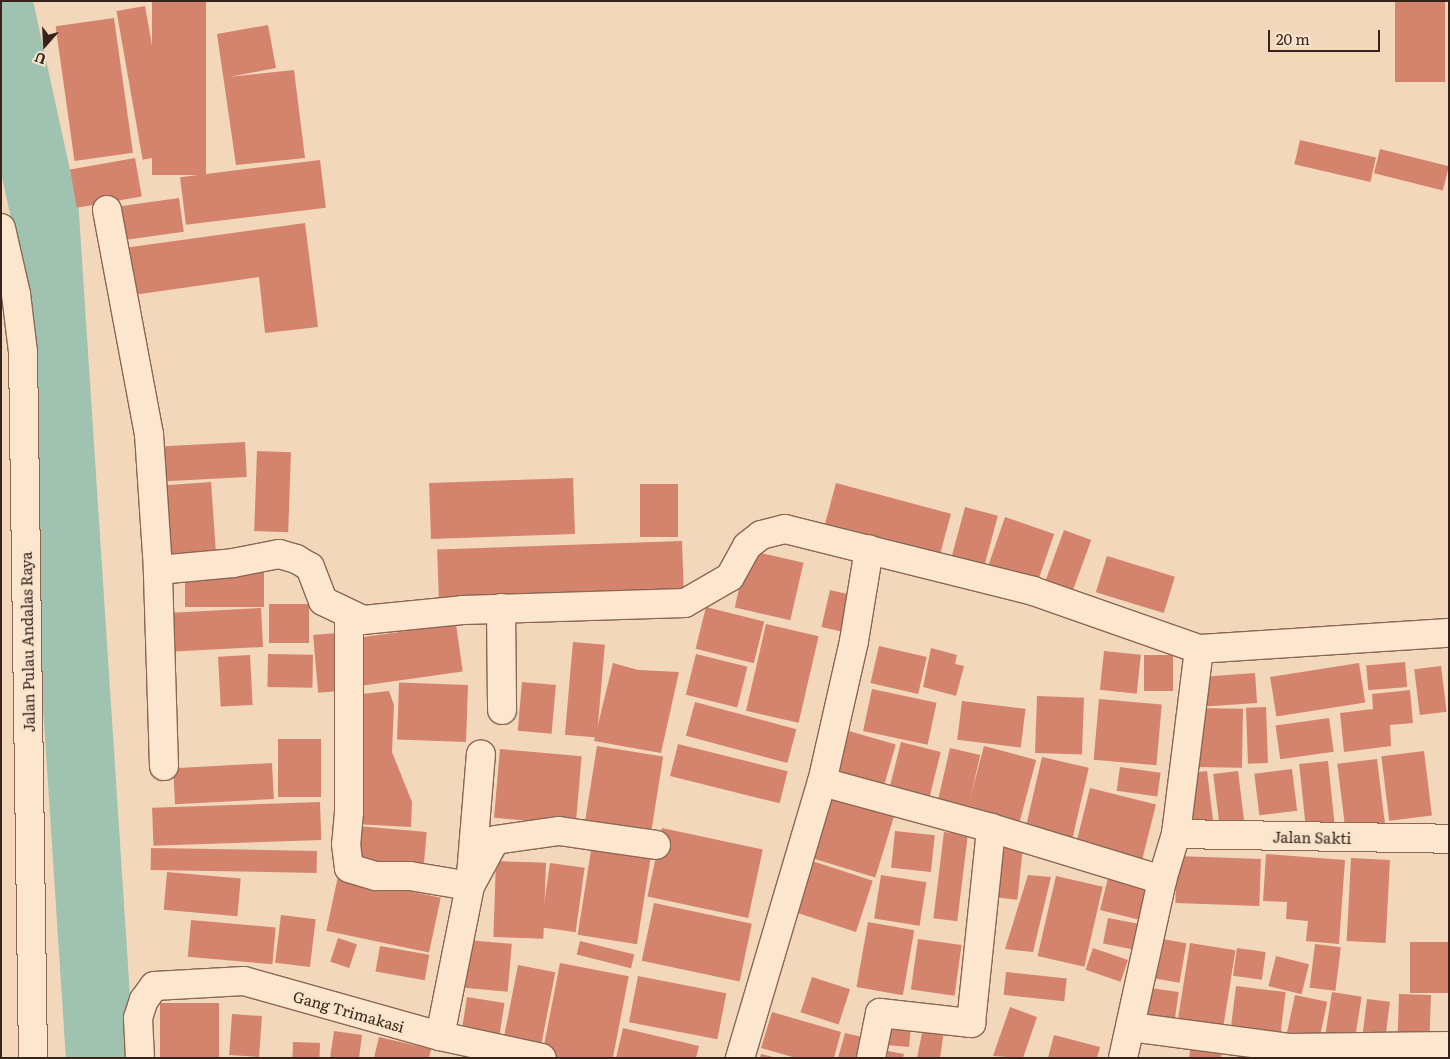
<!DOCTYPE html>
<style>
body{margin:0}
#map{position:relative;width:1450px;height:1059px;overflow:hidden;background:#f2d7bb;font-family:Literata,serif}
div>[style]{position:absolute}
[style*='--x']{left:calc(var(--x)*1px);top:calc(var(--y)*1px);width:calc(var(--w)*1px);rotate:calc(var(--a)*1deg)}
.river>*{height:68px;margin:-34px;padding:0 34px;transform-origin:34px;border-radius:34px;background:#a0c2b1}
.building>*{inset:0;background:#d4846d;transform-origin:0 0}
.roads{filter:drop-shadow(1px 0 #8a6653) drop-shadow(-1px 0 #8a6653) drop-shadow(0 1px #8a6653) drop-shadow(0 -1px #8a6653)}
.minor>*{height:28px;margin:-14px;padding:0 14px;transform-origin:14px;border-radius:14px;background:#fce6ce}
span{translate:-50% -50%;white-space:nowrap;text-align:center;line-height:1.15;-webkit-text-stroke:5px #f8e3cb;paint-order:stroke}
.street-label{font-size:15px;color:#38231a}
.frame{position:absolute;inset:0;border:2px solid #38231a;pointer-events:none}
.north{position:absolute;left:20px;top:20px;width:50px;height:50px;-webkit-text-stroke:4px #f8e3cb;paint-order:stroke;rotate:199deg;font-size:14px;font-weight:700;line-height:20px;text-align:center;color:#38231a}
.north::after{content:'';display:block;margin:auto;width:18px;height:22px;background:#38231a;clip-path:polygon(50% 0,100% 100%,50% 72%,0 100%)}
.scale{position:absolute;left:1268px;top:30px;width:112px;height:22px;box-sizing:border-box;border:2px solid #38231a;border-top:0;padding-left:6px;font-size:15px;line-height:18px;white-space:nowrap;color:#38231a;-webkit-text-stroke:4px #f8e3cb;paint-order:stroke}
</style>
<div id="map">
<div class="river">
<div style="--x:1;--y:13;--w:207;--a:77.7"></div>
<div style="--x:45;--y:215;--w:845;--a:86.27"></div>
</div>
<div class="building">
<div style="left:152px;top:1px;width:54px;height:174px"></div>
<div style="left:1395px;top:1px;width:50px;height:81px"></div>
<div style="left:145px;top:6px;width:151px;height:29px;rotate:80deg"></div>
<div style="left:114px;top:18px;width:136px;height:59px;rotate:82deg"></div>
<div style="clip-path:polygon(268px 25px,276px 68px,229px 77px,294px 70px,305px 158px,236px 165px,217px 34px)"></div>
<div style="left:1300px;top:140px;width:78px;height:25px;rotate:13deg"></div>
<div style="left:1380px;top:149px;width:71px;height:25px;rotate:14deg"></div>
<div style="left:135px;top:158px;width:39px;height:66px;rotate:80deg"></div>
<div style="left:320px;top:160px;width:48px;height:141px;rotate:83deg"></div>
<div style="left:179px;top:198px;width:34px;height:65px;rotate:82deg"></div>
<div style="clip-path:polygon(305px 223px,318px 327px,265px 333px,259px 277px,133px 295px,124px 248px)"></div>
<div style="left:245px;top:442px;width:35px;height:86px;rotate:87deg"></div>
<div style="left:257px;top:451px;width:34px;height:80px;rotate:2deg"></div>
<div style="left:573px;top:478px;width:56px;height:144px;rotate:88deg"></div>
<div style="left:211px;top:482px;width:79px;height:56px;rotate:86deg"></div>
<div style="left:836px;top:483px;width:119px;height:49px;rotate:15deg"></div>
<div style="left:640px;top:484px;width:38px;height:53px"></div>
<div style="left:965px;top:507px;width:34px;height:54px;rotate:15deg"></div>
<div style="left:1005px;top:517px;width:52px;height:56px;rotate:19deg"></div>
<div style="left:1064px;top:530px;width:29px;height:62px;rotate:20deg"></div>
<div style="left:682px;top:541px;width:55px;height:245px;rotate:88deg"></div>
<div style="left:748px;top:550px;width:57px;height:59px;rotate:13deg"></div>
<div style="left:1107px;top:556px;width:71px;height:38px;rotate:17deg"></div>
<div style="left:185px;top:572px;width:79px;height:35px"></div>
<div style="left:830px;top:590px;width:28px;height:38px;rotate:13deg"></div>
<div style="left:269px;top:604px;width:40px;height:39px"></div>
<div style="left:706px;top:607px;width:60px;height:43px;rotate:14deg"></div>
<div style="left:261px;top:608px;width:39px;height:89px;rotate:87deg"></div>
<div style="left:456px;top:624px;width:48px;height:102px;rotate:82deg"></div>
<div style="left:766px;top:624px;width:54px;height:89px;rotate:13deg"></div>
<div style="left:337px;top:633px;width:58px;height:24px;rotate:85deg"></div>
<div style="left:573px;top:642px;width:32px;height:93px;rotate:5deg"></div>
<div style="left:879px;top:646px;width:49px;height:38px;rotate:13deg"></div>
<div style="clip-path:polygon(931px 648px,957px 655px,955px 664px,964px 666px,956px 696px,923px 687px)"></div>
<div style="left:1104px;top:651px;width:37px;height:39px;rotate:6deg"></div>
<div style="left:268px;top:654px;width:45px;height:33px;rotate:1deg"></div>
<div style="left:696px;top:654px;width:53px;height:42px;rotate:14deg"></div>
<div style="left:250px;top:655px;width:50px;height:32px;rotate:87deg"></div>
<div style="left:1144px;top:655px;width:29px;height:36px"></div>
<div style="left:1405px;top:662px;width:25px;height:39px;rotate:85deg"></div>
<div style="clip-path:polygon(613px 663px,638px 670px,679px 672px,661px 753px,594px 741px)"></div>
<div style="left:1359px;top:663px;width:40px;height:90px;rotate:81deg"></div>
<div style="left:1441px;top:666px;width:46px;height:27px;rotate:83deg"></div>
<div style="left:1255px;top:673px;width:30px;height:52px;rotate:86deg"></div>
<div style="left:522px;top:682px;width:34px;height:49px;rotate:5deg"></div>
<div style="left:468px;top:685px;width:57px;height:69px;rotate:92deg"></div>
<div style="left:872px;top:689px;width:66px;height:43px;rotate:12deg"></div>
<div style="clip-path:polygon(1410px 690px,1413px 723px,1390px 725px,1391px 746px,1344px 752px,1340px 713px,1373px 709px,1372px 694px)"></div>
<div style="clip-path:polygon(389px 691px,394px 705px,392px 752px,412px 802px,411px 827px,354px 824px,353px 695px)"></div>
<div style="left:1037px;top:696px;width:47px;height:57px;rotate:2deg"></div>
<div style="left:1099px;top:699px;width:63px;height:61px;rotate:5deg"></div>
<div style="left:962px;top:701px;width:64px;height:39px;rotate:7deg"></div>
<div style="left:695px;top:702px;width:105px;height:35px;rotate:15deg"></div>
<div style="left:1266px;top:707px;width:56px;height:20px;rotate:88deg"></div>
<div style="left:1198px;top:708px;width:45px;height:59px;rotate:1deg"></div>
<div style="left:1329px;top:718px;width:34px;height:54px;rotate:82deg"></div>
<div style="left:842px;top:729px;width:56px;height:55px;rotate:16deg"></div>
<div style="left:278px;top:739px;width:43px;height:58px"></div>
<div style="left:901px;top:742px;width:41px;height:57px;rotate:14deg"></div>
<div style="left:678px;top:744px;width:113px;height:33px;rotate:14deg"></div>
<div style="left:597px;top:746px;width:67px;height:76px;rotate:9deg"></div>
<div style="left:984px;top:746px;width:54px;height:76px;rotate:15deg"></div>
<div style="left:950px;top:748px;width:31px;height:65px;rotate:13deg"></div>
<div style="left:500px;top:749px;width:82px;height:69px;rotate:5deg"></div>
<div style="left:1424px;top:751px;width:65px;height:43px;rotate:83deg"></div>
<div style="left:1042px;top:757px;width:48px;height:81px;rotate:13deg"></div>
<div style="left:1377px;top:759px;width:68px;height:40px;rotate:83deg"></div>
<div style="left:1328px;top:761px;width:63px;height:29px;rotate:84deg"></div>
<div style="left:272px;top:763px;width:36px;height:99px;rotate:87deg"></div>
<div style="left:1120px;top:767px;width:41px;height:24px;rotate:8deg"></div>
<div style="left:1292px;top:769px;width:42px;height:38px;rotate:83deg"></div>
<div style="left:1207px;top:771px;width:59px;height:23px;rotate:83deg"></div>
<div style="left:1238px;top:771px;width:62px;height:25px;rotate:83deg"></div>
<div style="left:1090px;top:788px;width:68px;height:65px;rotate:14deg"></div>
<div style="left:828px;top:796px;width:69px;height:64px;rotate:17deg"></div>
<div style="left:320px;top:802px;width:38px;height:168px;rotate:88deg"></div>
<div style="left:358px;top:826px;width:69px;height:43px;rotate:5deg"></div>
<div style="left:662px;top:828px;width:103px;height:70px;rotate:12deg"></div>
<div style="left:895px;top:831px;width:40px;height:37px;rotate:6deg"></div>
<div style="left:944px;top:832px;width:24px;height:87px;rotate:7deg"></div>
<div style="left:593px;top:838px;width:60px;height:98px;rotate:9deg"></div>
<div style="left:995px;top:845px;width:28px;height:52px;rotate:6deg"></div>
<div style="left:151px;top:848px;width:166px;height:22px;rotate:1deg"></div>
<div style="clip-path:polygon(1266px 854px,1345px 860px,1339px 944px,1306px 941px,1308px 921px,1286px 919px,1287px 902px,1263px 901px)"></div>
<div style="left:1177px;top:856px;width:84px;height:47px;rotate:2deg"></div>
<div style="left:1351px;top:858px;width:39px;height:83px;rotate:3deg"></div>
<div style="left:809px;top:860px;width:67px;height:54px;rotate:18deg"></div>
<div style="left:496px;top:861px;width:50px;height:76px;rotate:2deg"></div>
<div style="left:550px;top:863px;width:35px;height:65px;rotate:8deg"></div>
<div style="left:167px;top:872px;width:74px;height:38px;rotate:5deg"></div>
<div style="left:881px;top:875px;width:46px;height:44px;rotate:9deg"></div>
<div style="clip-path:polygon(1028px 875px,1051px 877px,1033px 952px,1005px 949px)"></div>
<div style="left:338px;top:876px;width:105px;height:56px;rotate:12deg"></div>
<div style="left:1056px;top:876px;width:48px;height:82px;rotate:13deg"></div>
<div style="left:1108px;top:878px;width:40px;height:33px;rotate:14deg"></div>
<div style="left:654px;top:903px;width:100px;height:59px;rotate:12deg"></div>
<div style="left:281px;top:915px;width:35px;height:48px;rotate:7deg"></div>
<div style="left:1108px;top:918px;width:32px;height:26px;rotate:11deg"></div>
<div style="left:191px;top:920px;width:85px;height:37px;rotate:5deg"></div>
<div style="left:868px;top:922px;width:47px;height:66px;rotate:10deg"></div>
<div style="left:1151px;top:937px;width:36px;height:40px;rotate:10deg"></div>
<div style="left:338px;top:938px;width:20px;height:25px;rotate:18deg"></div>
<div style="left:918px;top:939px;width:44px;height:51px;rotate:8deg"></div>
<div style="left:468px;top:940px;width:44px;height:48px;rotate:5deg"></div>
<div style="left:580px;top:941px;width:56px;height:14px;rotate:14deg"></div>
<div style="left:1449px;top:942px;width:51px;height:39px;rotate:90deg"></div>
<div style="left:1190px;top:943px;width:46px;height:82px;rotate:9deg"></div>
<div style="left:1315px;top:944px;width:26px;height:44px;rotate:7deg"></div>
<div style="left:380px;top:946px;width:50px;height:26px;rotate:10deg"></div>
<div style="left:1093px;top:948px;width:37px;height:23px;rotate:19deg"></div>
<div style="left:1237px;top:948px;width:29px;height:28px;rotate:8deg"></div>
<div style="left:1276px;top:956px;width:34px;height:31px;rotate:14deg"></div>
<div style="left:560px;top:963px;width:70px;height:96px;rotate:11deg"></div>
<div style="left:518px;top:965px;width:38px;height:76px;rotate:11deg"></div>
<div style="left:1006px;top:972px;width:61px;height:23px;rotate:6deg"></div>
<div style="left:638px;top:976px;width:90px;height:47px;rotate:11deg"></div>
<div style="left:812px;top:977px;width:40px;height:37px;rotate:18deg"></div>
<div style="left:1236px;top:986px;width:50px;height:51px;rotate:7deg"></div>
<div style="left:1143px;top:987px;width:36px;height:34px;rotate:8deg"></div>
<div style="left:1332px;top:992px;width:30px;height:51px;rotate:9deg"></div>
<div style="left:1399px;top:994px;width:32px;height:51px;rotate:2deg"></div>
<div style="left:1295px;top:995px;width:33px;height:46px;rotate:12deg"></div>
<div style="left:467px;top:997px;width:38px;height:36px;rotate:9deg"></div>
<div style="left:1367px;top:999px;width:23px;height:44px;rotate:7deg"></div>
<div style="left:160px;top:1003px;width:59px;height:55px"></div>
<div style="clip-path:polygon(1010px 1007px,1037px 1017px,1023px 1058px,993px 1056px)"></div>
<div style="clip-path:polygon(772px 1012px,841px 1032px,834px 1058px,796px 1058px,761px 1048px)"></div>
<div style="left:232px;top:1014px;width:30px;height:41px;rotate:4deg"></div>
<div style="clip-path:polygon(924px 1023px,944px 1030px,940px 1058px,917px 1058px)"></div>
<div style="left:887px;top:1024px;width:24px;height:21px;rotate:5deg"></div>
<div style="clip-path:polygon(623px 1028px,699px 1046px,696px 1058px,616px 1058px)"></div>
<div style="clip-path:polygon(334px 1031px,362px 1035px,359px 1058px,330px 1058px)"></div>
<div style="clip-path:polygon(845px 1033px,871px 1039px,866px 1058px,838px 1058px)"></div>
<div style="clip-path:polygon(1054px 1035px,1100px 1047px,1097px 1058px,1048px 1058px)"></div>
<div style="clip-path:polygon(379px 1037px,431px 1049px,429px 1058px,374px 1058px)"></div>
<div style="left:293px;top:1042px;width:27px;height:16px;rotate:2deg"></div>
<div style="clip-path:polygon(1191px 1045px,1222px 1051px,1221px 1058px,1189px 1058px)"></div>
<div style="clip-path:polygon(888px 1051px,904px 1054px,903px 1058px,887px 1058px)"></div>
<div style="clip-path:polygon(761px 1054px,773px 1057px,773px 1058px,760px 1058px)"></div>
</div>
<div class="roads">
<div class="minor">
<div style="--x:107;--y:210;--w:228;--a:79.4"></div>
<div style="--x:149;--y:434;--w:136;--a:86.2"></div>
<div style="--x:1;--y:228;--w:68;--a:77.2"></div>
<div style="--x:16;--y:294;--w:58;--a:83.1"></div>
<div style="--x:23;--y:352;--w:706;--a:89.19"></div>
<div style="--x:501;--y:608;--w:102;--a:89.4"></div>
<div style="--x:349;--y:615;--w:197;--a:90"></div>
<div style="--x:349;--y:812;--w:32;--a:95"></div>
<div style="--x:346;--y:844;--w:24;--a:83"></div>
<div style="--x:349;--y:868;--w:28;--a:17"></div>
<div style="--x:376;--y:876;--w:34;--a:0"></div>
<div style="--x:410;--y:876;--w:61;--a:9.5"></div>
<div style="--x:470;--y:886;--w:153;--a:101.3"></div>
<div style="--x:164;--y:766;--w:196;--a:-91.8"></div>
<div style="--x:158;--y:570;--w:75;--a:-5.3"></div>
<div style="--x:233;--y:563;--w:47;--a:-11.1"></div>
<div style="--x:279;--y:554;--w:18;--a:16"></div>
<div style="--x:296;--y:559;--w:16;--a:30"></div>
<div style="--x:310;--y:567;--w:36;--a:69"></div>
<div style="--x:323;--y:601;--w:44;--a:25.4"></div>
<div style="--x:363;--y:620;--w:100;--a:-5.7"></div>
<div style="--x:463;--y:610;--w:222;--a:-1.8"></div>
<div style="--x:685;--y:603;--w:52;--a:-30"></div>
<div style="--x:730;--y:577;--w:35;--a:-61"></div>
<div style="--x:747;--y:546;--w:18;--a:-38"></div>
<div style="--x:761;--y:535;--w:25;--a:-14"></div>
<div style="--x:785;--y:529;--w:256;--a:14"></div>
<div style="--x:1033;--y:591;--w:176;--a:19.3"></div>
<div style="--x:1199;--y:649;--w:251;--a:-3.7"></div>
<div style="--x:822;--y:782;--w:175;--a:15.2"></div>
<div style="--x:991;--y:828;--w:179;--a:16.9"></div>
<div style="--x:1176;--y:834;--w:273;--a:1"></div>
<div style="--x:471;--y:875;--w:121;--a:-85.3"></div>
<div style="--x:470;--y:886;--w:52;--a:-61.5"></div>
<div style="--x:495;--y:840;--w:65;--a:-8"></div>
<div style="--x:559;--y:831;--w:98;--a:8.2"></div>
<div style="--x:1131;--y:1027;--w:161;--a:7.5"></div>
<div style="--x:1291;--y:1048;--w:158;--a:-0.7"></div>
<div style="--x:140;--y:1058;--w:40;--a:-92.9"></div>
<div style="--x:138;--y:1018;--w:19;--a:-72"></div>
<div style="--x:144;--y:1000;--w:17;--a:-54"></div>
<div style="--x:154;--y:986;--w:90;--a:-3.2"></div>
<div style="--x:244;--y:981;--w:204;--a:15.7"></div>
<div style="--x:440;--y:1036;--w:104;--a:12.2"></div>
<div style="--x:740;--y:1058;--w:288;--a:-73.5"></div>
<div style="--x:822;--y:782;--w:145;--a:-77.2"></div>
<div style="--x:854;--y:641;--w:93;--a:-80.7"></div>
<div style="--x:871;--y:1058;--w:46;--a:-78.7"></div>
<div style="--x:880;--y:1013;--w:92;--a:6.3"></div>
<div style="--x:971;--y:1023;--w:196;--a:-84.1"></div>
<div style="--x:1123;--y:1058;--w:182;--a:-77.6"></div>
<div style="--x:1162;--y:880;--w:48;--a:-73.1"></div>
<div style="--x:1176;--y:834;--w:186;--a:-82.9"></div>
</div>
</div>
<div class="street-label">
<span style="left:27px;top:642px;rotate:-91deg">Jalan Pulau Andalas Raya</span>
<span style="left:1312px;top:837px;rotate:1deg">Jalan Sakti</span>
<span style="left:349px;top:1011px;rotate:16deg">Gang Trimakasi</span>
</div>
<div class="frame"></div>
<div class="north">U</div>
<div class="scale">20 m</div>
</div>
